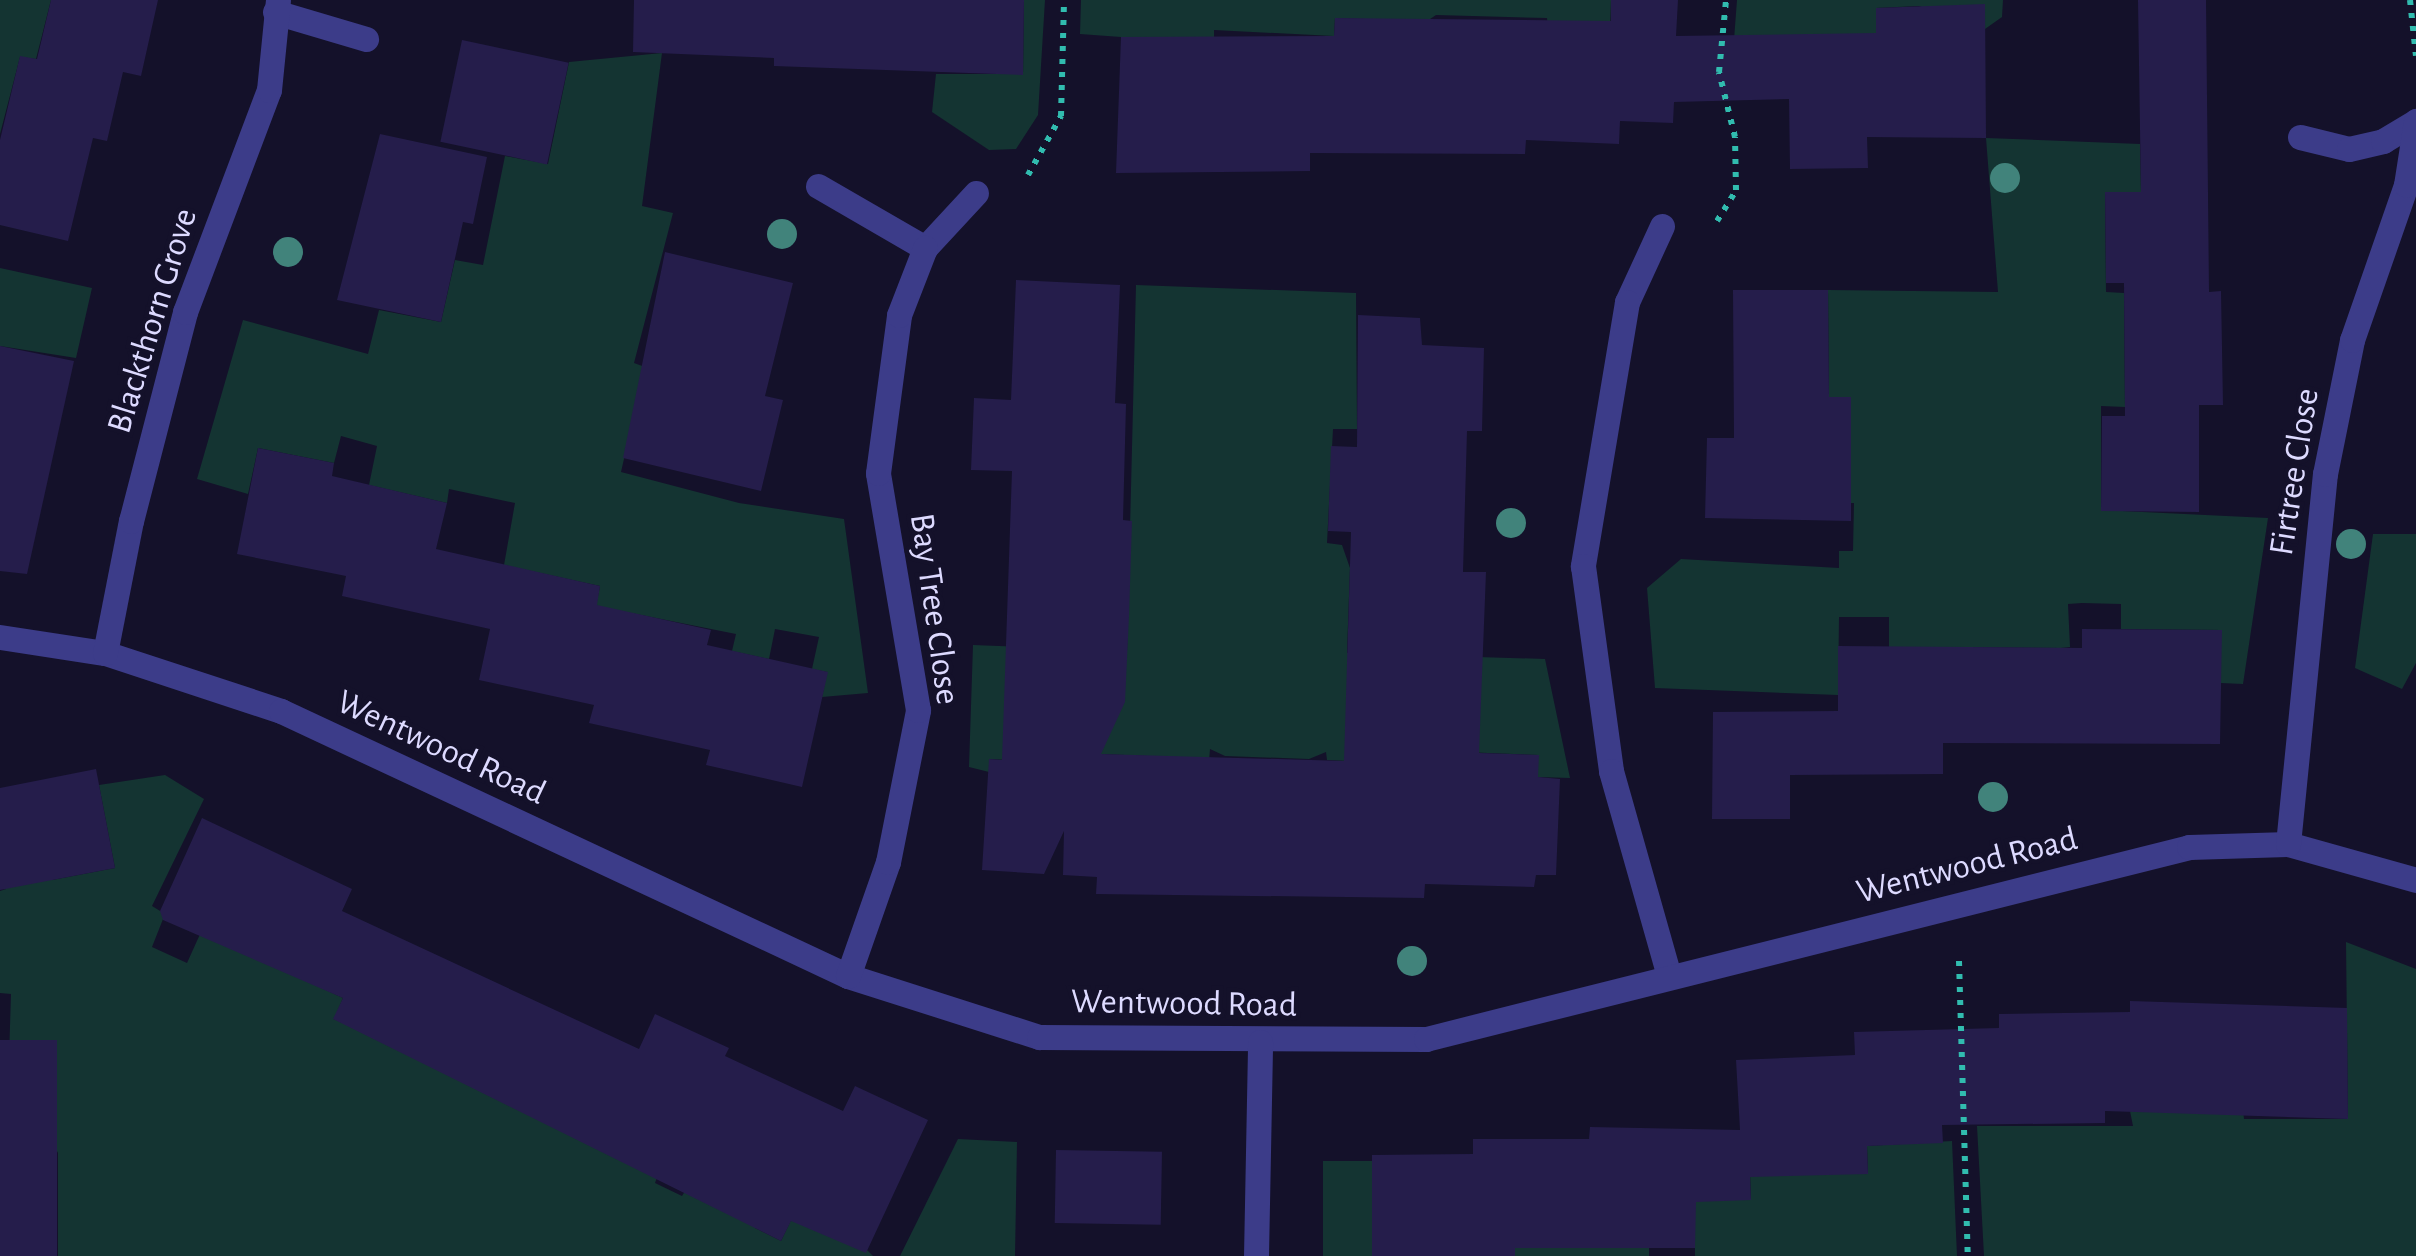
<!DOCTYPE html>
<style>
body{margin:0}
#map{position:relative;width:2416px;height:1256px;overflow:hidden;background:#14112a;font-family:"Alegreya Sans",sans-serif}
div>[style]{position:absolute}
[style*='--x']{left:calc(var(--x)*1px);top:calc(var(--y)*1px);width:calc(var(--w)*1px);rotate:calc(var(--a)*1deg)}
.green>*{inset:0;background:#143432;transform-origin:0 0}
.building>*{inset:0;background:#251d4b;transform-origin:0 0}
.path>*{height:6px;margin-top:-3px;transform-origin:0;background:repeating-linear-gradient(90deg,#31bcaf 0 5px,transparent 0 13px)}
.service>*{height:25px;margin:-12.5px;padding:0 12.5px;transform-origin:12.5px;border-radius:12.5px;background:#3c3c89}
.minor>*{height:25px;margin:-12.5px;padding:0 12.5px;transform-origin:12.5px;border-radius:12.5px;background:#3c3c89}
.trees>*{width:30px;height:30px;margin:-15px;border-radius:50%;background:#41837b}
span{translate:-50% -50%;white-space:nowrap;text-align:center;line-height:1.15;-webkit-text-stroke:9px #14112a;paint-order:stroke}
.street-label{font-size:35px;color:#dddaff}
</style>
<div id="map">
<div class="green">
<div style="clip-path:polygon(0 0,51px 0,36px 59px,20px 57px,0 134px)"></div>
<div style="clip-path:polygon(1024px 0,1045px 0,1038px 115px,1016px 149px,989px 150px,932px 112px,936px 74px,1023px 74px)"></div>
<div style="clip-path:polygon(1081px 0,1611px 0,1610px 32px,1548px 29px,1547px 18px,1436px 15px,1427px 21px,1335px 18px,1334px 36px,1214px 30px,1214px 40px,1121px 37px,1080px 34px)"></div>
<div style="clip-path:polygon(1737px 0,2003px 0,2002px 17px,1985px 29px,1919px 6px,1876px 8px,1876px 57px,1732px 66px)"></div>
<div style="clip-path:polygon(662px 53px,642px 206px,673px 213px,634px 363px,645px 367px,621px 472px,739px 503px,844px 519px,868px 693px,822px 697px,827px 672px,812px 669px,819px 637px,775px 629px,769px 659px,732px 651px,736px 634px,596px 606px,600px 586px,504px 565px,515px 503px,449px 489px,447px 503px,369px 485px,377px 446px,341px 436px,334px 463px,258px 448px,248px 494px,197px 479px,243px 320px,368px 354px,379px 310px,441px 322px,455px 260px,483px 265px,505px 156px,548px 164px,569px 62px)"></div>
<div style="clip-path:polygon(1986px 138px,2140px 144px,2141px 192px,2105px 193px,2106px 292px,2124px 293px,2125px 407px,2101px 406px,2101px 510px,2268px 518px,2243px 684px,2221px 683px,2221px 630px,2121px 629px,2121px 604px,2082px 603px,2068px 604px,2070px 647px,2061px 648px,1954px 647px,1889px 657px,1889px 617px,1839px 617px,1838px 695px,1655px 688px,1647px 588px,1681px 559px,1839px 568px,1839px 551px,1853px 551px,1854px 503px,1828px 503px,1851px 397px,1829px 397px,1828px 290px,1998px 292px)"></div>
<div style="clip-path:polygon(0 268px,92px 288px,76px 358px,0 346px)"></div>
<div style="clip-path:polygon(1136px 285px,1356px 293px,1357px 429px,1333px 429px,1327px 543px,1342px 545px,1350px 568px,1347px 653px,1545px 659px,1570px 778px,1538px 777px,1538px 755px,1438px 751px,1429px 765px,1327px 760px,1326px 752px,1309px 759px,1225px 756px,1210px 749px,1206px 799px,1171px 757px,1102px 754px,1067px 763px,990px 759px,989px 772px,969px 767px,973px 645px,1127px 651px)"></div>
<div style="clip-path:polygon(2373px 534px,2416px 534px,2416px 663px,2402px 689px,2355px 668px)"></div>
<div style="clip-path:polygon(165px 775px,204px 799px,152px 906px,165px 914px,152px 947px,187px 963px,201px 932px,343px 998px,334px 1019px,660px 1169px,655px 1183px,682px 1196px,687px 1188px,762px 1212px,755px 1228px,781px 1241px,806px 1189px,873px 1256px,58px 1256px,58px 1153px,9px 1058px,11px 994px,0 993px,0 891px,6px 889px,0 866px,52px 880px,115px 868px,99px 785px)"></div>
<div style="clip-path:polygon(2346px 942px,2416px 969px,2416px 1256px,1984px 1256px,1977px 1126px,2133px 1126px,2130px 1111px,2243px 1109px,2244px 1119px,2348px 1119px)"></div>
<div style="clip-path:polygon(958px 1139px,1017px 1142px,1015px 1256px,900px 1256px)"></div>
<div style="clip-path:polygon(1952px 1141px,1957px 1256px,1695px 1256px,1695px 1176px,1751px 1200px,1750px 1173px,1868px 1174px,1867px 1146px)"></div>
<div style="left:1323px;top:1161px;width:49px;height:95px"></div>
<div style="clip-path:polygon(1649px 1246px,1649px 1256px,1515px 1256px,1515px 1248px)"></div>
</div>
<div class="building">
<div style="clip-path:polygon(51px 0,158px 0,141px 76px,123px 72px,107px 141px,93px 138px,68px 241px,0 225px,0 140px,20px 56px,37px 59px)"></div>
<div style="clip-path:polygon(634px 0,1024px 0,1023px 75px,774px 66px,774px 58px,633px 52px)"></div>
<div style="clip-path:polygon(1611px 0,1678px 0,1676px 36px,1876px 33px,1876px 8px,1985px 4px,1986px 138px,1867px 137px,1868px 168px,1790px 169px,1789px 99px,1674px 102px,1673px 123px,1620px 121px,1619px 144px,1526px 140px,1525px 154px,1310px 153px,1310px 171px,1116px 173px,1121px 37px,1334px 36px,1335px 18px,1611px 21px)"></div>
<div style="clip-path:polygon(2138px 0,2206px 0,2209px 292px,2221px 291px,2223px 405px,2199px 405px,2199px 512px,2101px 511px,2102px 416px,2125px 416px,2124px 283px,2106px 283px,2105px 192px,2141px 192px)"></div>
<div style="left:462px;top:40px;width:109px;height:104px;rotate:12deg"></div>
<div style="clip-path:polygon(380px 134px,487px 157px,473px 224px,463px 222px,441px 322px,337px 300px)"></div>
<div style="clip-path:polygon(665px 252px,793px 283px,765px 396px,783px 400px,761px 491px,623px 458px)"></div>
<div style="clip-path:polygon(1016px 280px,1120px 285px,1115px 403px,1126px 404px,1123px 520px,1132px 521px,1129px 616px,1125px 702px,1101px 754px,1344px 761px,1351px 532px,1328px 531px,1331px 446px,1357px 447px,1358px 315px,1420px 318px,1422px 345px,1484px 348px,1482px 431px,1467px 431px,1463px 572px,1486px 572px,1479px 753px,1539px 755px,1538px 777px,1560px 779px,1556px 875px,1536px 875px,1534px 887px,1425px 884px,1424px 898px,1096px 894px,1097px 877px,1063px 875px,1064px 831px,1044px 874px,982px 870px,989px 759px,1002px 760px,1012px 471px,971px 470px,974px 398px,1011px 400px)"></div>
<div style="clip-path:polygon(1733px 290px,1828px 290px,1829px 397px,1851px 397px,1851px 521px,1705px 518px,1707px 438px,1734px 438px)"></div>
<div style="clip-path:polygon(0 346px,74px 361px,27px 574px,0 571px)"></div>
<div style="clip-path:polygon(258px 448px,334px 463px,332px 476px,447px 503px,436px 549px,600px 586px,597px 605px,711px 630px,707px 645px,828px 672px,802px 787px,706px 765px,710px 750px,589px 723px,594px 705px,479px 680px,490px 629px,342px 596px,346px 576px,237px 554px)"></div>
<div style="clip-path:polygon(2082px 629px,2222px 630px,2220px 744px,1943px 743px,1943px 774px,1790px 775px,1790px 819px,1712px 819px,1713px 712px,1838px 711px,1838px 646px,2082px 648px)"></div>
<div style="clip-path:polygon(96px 769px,115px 868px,0 890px,0 788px)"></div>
<div style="clip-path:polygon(202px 818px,352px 889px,342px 911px,639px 1049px,655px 1014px,729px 1048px,725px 1056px,843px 1111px,855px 1086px,928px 1120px,866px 1253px,791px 1221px,781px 1241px,333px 1019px,343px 998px,163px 920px,160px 911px)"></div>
<div style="clip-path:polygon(2130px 1001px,2347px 1008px,2348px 1119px,2105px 1111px,2105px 1123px,1942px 1125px,1943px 1143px,1867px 1146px,1868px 1174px,1750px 1177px,1751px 1200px,1696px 1202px,1695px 1248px,1515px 1248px,1515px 1256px,1372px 1256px,1372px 1155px,1473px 1154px,1473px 1139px,1589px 1139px,1590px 1127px,1740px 1130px,1736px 1060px,1855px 1055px,1854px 1032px,1999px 1028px,1999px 1014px,2130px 1012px)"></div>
<div style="left:0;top:1040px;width:57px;height:216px"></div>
<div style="left:1056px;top:1150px;width:106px;height:73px;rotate:1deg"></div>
</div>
<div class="path">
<div style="--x:2410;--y:0;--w:56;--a:83.9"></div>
<div style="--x:1028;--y:175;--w:68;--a:-60.8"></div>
<div style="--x:1061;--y:116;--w:116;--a:-88.5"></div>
<div style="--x:1717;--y:221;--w:36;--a:-58"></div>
<div style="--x:1736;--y:190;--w:53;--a:-91.1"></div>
<div style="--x:1735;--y:137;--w:67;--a:-103.8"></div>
<div style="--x:1719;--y:72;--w:72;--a:-84.4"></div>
<div style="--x:1959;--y:961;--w:295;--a:88.3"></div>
</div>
<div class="service">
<div style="--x:275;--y:12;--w:95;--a:16.5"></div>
<div style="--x:2300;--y:137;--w:50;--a:13.8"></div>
<div style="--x:2349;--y:149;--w:35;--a:-13"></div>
<div style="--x:2383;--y:141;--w:39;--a:-31"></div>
<div style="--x:818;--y:186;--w:124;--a:30.1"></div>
<div style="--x:925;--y:248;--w:75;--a:-47.2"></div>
</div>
<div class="minor">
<div style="--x:1662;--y:226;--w:84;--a:114.7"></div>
<div style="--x:1627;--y:302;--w:268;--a:99.5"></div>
<div style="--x:1583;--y:566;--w:207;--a:82.2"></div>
<div style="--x:1611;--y:771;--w:213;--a:74.2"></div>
<div style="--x:0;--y:637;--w:106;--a:8.7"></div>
<div style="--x:105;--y:653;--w:185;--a:18.2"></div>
<div style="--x:281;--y:711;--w:626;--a:25.05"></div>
<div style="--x:848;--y:976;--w:201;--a:17.7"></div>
<div style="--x:1039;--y:1037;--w:387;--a:0.3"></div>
<div style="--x:1426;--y:1039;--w:787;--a:-14.12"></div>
<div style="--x:2189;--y:847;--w:99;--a:-1.7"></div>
<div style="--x:2288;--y:844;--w:133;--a:15.7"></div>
<div style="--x:105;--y:653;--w:135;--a:-78.9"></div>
<div style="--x:131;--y:521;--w:216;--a:-75.5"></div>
<div style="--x:185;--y:312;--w:237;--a:-69.3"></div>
<div style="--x:269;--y:90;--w:90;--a:-84.3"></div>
<div style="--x:2288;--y:844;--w:372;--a:-84.3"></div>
<div style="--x:2325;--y:474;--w:137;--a:-78.6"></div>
<div style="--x:2352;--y:340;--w:164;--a:-70.8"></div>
<div style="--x:2406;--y:185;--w:65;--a:-81.1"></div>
<div style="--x:848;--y:976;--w:121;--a:-70.7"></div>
<div style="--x:888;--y:862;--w:155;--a:-78.8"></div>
<div style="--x:918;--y:710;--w:240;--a:-99.6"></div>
<div style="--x:878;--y:473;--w:159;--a:-82.4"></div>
<div style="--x:899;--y:315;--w:72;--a:-68.8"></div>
<div style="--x:1256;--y:1256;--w:214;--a:-88.9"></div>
</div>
<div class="trees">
<div style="left:2005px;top:178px"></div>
<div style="left:782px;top:234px"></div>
<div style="left:288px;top:252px"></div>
<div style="left:1511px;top:523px"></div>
<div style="left:2351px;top:544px"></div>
<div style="left:1993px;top:797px"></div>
<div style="left:1412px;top:961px"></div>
</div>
<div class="street-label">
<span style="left:153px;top:321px;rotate:-73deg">Blackthorn Grove</span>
<span style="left:2295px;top:472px;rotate:-81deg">Firtree Close</span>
<span style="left:934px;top:609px;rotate:82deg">Bay Tree Close</span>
<span style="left:441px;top:748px;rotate:25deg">Wentwood Road</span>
<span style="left:1967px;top:866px;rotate:-14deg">Wentwood Road</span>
<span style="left:1184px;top:1004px;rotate:1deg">Wentwood Road</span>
</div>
</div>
